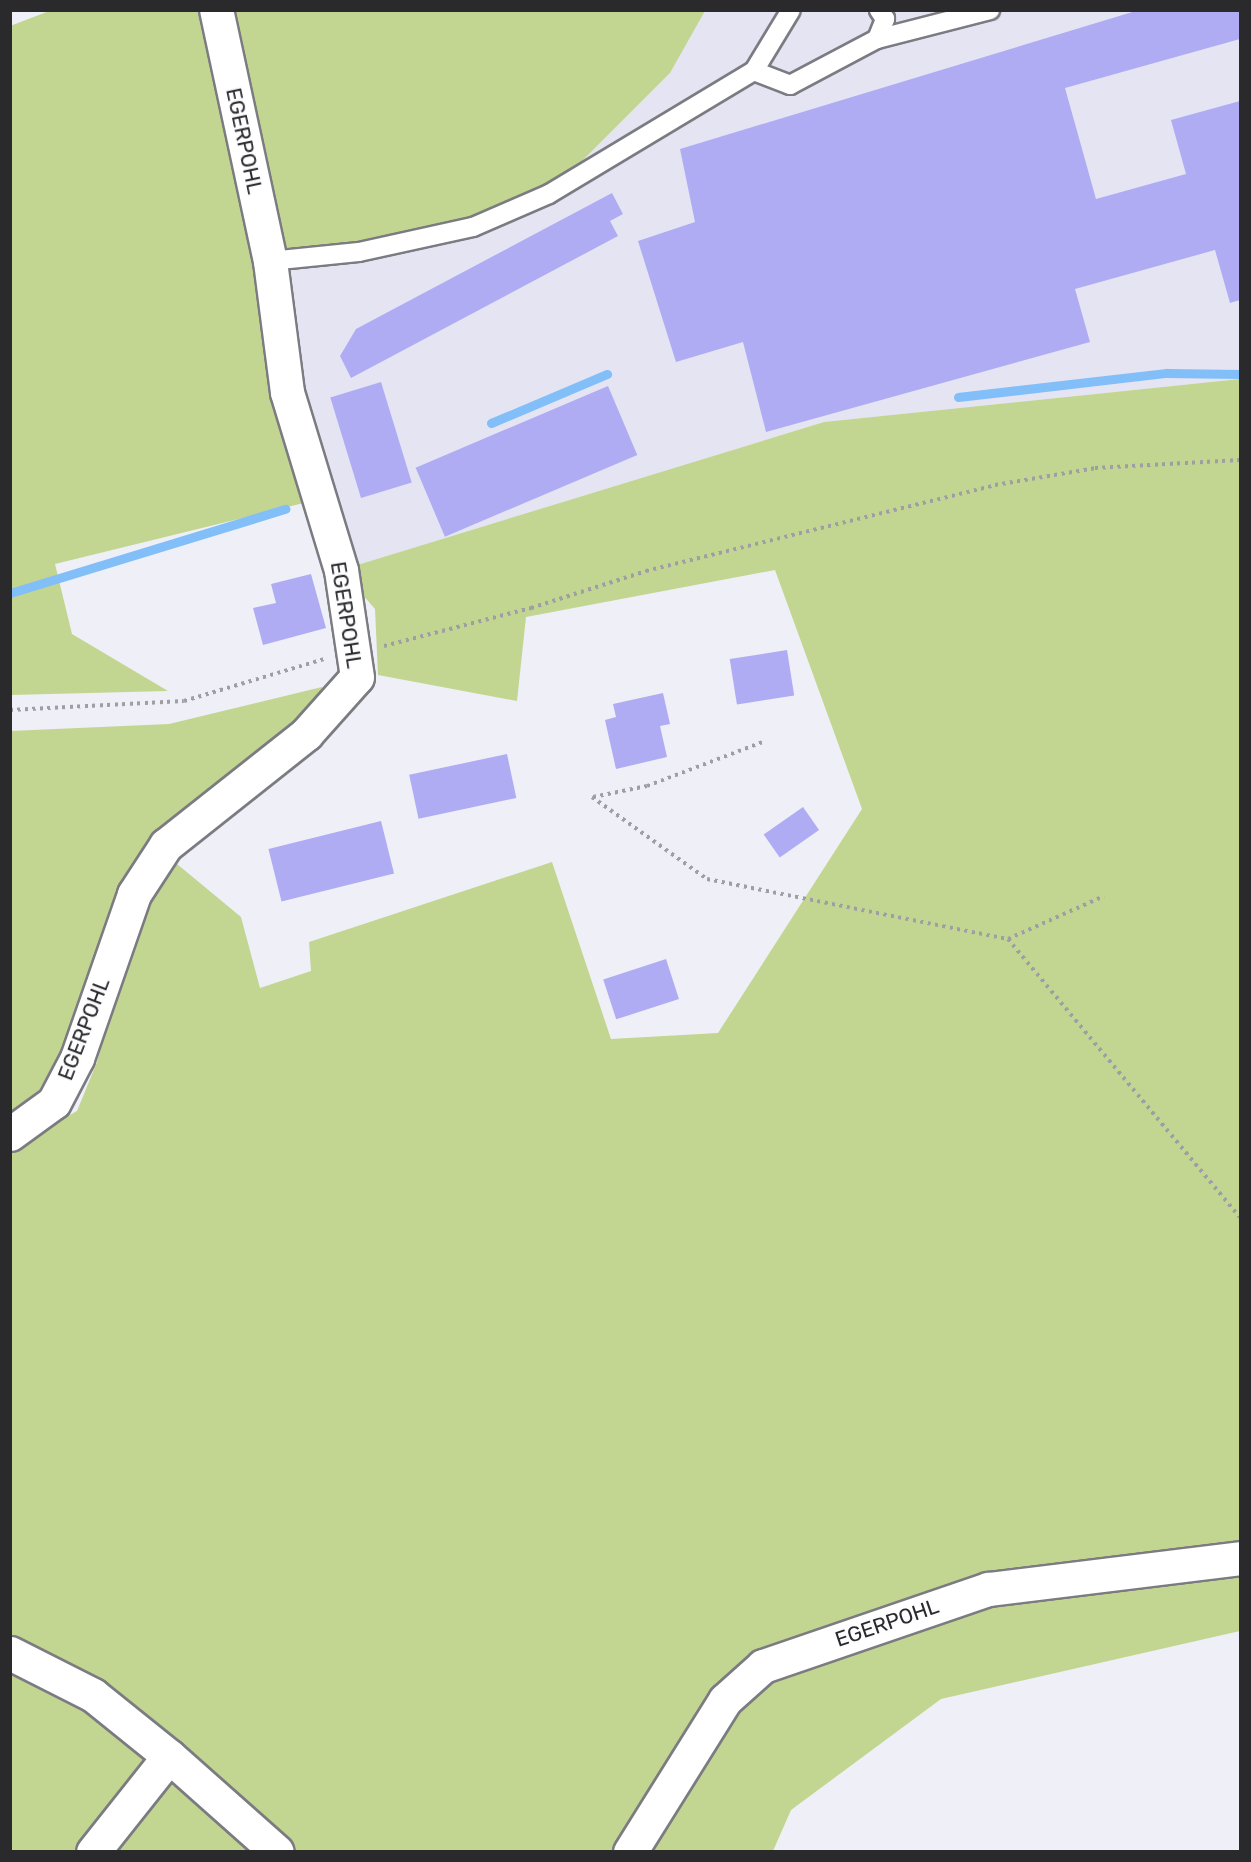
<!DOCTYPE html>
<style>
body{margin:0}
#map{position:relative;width:1251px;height:1862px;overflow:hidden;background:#efeff7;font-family:Rubik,sans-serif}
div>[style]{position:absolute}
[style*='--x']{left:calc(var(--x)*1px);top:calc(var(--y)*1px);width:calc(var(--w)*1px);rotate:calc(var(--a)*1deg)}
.built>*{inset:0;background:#e4e4f3}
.green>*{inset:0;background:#c2d691}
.stream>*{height:9px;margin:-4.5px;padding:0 4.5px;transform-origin:4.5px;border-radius:4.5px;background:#82bef7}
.building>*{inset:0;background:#afacf4;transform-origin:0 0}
.path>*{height:4px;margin-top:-2px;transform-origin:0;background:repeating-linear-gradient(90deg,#9e9ea4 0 3px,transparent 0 7.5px)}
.roads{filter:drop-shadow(2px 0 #7b7b82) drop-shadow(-2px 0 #7b7b82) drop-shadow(0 2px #7b7b82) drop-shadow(0 -2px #7b7b82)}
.service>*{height:18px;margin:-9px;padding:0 9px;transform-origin:9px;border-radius:9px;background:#fff}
.minor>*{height:33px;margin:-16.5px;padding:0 16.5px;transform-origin:16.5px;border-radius:16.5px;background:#fff}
span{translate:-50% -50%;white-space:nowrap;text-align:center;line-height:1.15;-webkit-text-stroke:4.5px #fdfdff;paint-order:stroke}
.street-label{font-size:21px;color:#2a2a2d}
.frame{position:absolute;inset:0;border:12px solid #2a2a2d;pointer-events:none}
</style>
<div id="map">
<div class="built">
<div style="clip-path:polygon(705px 11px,1240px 11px,1240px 379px,824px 422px,341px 570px,270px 261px,549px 194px,670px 73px)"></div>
</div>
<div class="green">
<div style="clip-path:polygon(52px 10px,705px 11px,670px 73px,549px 194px,473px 227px,270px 262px,320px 499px,55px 564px,72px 634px,168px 691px,11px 695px,10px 26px)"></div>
<div style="clip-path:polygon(1240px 379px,1240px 1631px,941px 1699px,791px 1810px,773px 1851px,11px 1852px,11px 1148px,77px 1111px,97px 1062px,144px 895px,171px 859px,241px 917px,260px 988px,311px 971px,309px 942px,552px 862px,611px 1039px,718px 1033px,862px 809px,775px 570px,526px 617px,517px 701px,378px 675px,375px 609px,341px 570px,824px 422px)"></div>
<div style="clip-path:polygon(322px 687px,328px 700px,194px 802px,40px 1089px,11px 1113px,10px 731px,169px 724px)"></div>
</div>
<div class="stream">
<div style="--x:958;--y:397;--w:210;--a:-6.6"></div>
<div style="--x:1167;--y:373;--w:73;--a:0.8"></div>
<div style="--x:491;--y:423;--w:126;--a:-22.9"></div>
<div style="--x:10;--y:593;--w:288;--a:-17"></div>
</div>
<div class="building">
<div style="clip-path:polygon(1139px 10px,1240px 10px,1240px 39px,1065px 88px,1096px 199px,1186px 174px,1171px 120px,1240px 101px,1240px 300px,1230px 303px,1215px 250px,1075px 289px,1090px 342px,766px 432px,743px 342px,676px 362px,638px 241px,695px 222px,680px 149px)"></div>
<div style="clip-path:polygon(612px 193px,623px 214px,610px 221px,618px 236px,351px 378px,340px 356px,356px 329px)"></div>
<div style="left:381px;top:382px;width:105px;height:53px;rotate:73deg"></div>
<div style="left:608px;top:386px;width:75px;height:209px;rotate:67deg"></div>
<div style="clip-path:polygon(311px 574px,326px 628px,263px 645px,253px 608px,276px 603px,271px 584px)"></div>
<div style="left:787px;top:650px;width:46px;height:58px;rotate:81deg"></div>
<div style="clip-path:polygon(663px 693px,670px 724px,660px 726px,667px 757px,616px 769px,605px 720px,616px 717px,613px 704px)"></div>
<div style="left:507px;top:754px;width:45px;height:100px;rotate:78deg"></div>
<div style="left:803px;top:807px;width:28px;height:48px;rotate:55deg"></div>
<div style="left:381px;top:821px;width:54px;height:116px;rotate:76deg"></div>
<div style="left:666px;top:959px;width:42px;height:66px;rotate:72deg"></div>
</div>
<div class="path">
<div style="--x:384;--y:646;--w:152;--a:-14.5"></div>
<div style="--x:531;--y:608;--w:121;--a:-17.8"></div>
<div style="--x:646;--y:571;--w:359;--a:-13.8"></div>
<div style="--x:995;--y:485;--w:101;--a:-9.6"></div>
<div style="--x:1095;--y:468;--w:145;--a:-3.2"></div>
<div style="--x:10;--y:710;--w:174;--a:-3"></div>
<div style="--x:184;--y:701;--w:146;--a:-16.7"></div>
<div style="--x:592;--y:797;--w:141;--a:35.5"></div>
<div style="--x:707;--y:879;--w:307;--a:11.3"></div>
<div style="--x:1008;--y:939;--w:362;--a:50.2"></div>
<div style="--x:593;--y:797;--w:55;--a:-11.5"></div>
<div style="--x:647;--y:786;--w:124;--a:-20.8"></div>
<div style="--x:1008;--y:939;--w:105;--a:-24.1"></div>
</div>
<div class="roads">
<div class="service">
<div style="--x:877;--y:39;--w:117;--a:-14.4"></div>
<div style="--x:754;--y:71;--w:39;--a:21"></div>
<div style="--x:790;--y:85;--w:98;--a:-27.9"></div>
<div style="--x:877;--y:39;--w:22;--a:-68"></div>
<div style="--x:885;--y:19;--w:11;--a:-124"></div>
<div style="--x:270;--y:261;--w:89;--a:-5.8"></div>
<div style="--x:359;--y:252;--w:117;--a:-12.4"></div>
<div style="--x:473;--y:227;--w:83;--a:-23.5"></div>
<div style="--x:549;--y:194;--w:239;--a:-31"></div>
<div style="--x:754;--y:71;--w:71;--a:-58.8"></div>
</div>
<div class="minor">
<div style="--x:10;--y:1134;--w:54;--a:-36"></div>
<div style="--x:54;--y:1102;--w:50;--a:-62.4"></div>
<div style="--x:77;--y:1058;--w:174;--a:-70.8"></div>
<div style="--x:134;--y:894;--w:59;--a:-56.9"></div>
<div style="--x:166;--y:845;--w:179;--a:-38.4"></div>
<div style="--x:306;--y:734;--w:76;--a:-48.2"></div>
<div style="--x:357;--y:677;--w:108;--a:-98.5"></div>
<div style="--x:341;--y:570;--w:186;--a:-106.9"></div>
<div style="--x:287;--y:392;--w:132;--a:-97.4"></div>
<div style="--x:270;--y:261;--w:257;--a:-102.1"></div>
<div style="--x:10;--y:1653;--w:93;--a:26.8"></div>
<div style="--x:93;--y:1695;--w:97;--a:38.8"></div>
<div style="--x:169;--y:1756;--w:144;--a:41.6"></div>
<div style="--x:93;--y:1852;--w:122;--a:-51.6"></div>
<div style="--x:630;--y:1852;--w:179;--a:-58"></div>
<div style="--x:725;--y:1700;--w:51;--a:-41.8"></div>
<div style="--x:763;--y:1666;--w:238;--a:-18.9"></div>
<div style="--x:988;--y:1589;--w:254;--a:-7"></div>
</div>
</div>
<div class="street-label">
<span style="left:244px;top:141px;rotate:78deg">EGERPOHL</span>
<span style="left:346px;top:615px;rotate:81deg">EGERPOHL</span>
<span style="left:84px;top:1029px;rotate:-69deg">EGERPOHL</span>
<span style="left:887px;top:1623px;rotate:-19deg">EGERPOHL</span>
</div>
<div class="frame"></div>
</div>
